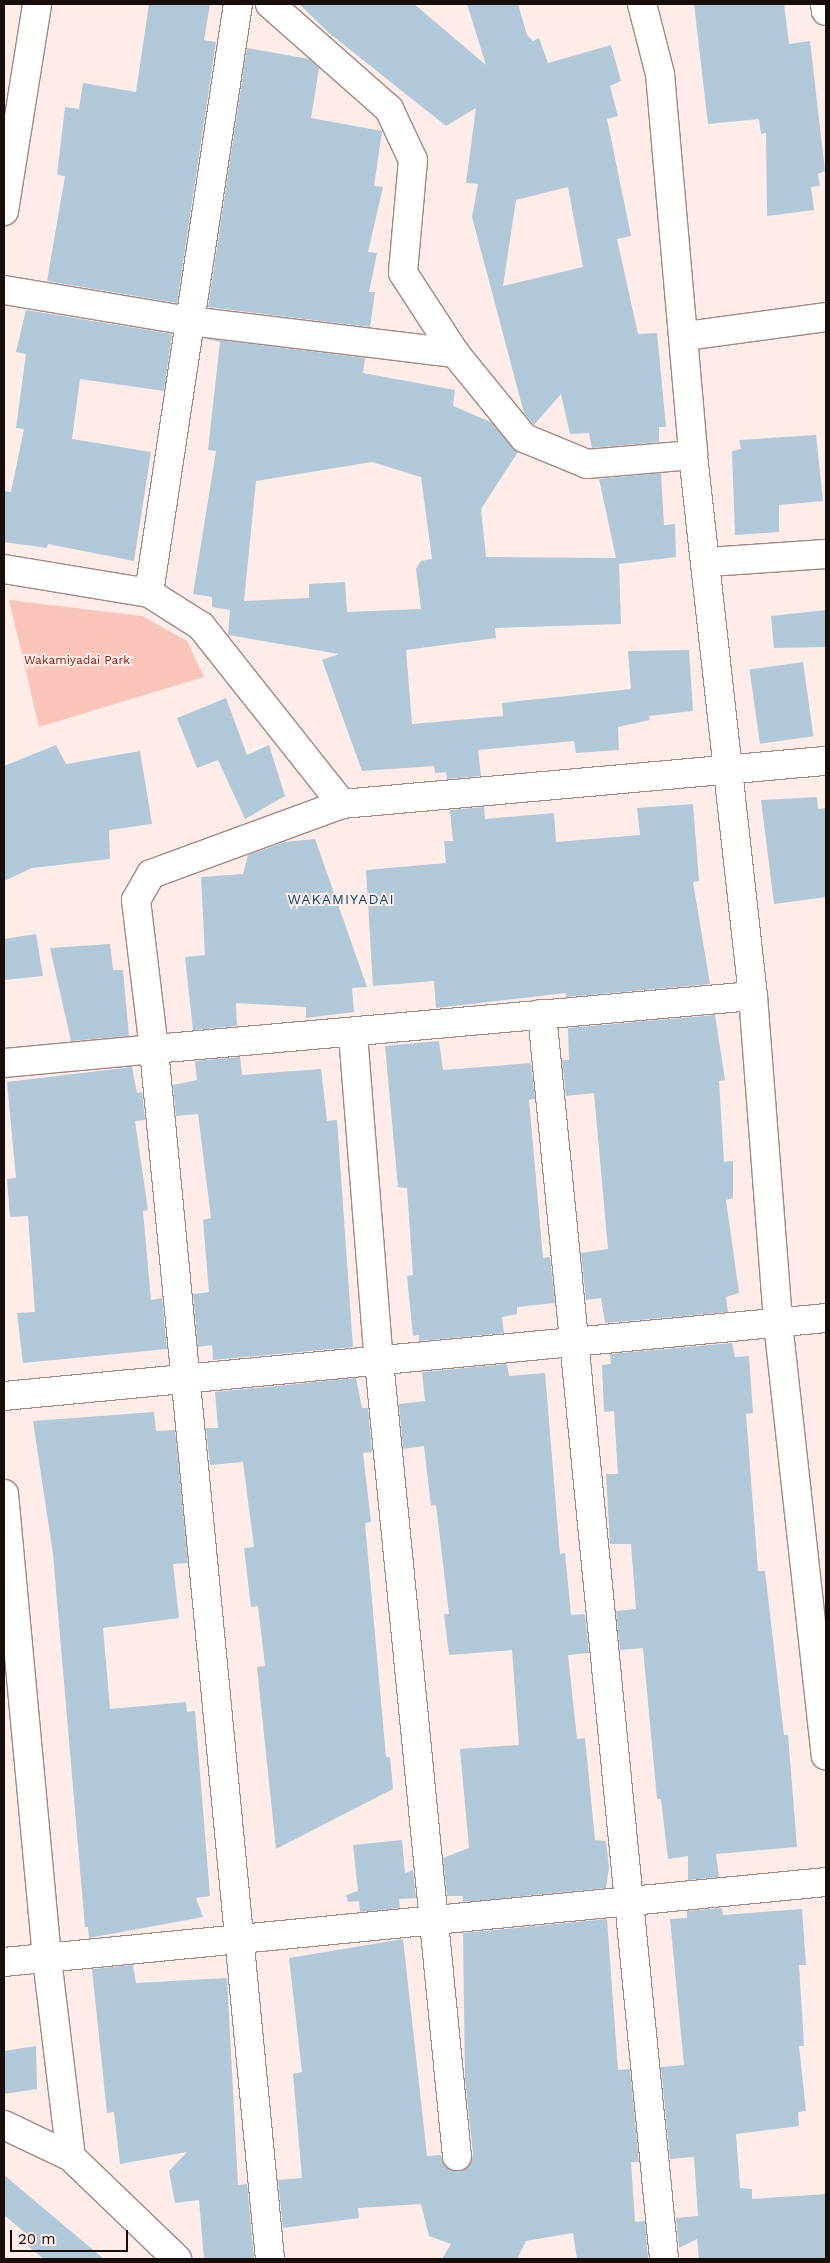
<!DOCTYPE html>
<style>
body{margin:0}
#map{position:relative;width:830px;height:2263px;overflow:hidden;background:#feece8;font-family:"Work Sans",sans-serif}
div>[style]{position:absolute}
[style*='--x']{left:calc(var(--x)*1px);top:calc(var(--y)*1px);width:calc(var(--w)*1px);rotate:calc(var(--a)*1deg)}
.green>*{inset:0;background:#f9c4ba}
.building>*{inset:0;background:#b0c8d7;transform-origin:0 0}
.roads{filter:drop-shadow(1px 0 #a38882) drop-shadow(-1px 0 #a38882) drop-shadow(0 1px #a38882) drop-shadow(0 -1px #a38882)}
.minor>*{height:28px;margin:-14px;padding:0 14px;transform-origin:14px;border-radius:14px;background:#fff}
span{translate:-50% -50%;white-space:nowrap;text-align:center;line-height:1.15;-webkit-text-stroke:4px #feece8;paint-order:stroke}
.park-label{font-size:12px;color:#851b0e}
.neighbourhood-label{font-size:14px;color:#004866;letter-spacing:1px}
.frame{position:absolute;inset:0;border:5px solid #170d0b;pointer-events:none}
.scale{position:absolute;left:10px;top:2230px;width:118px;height:22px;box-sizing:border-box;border:2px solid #170d0b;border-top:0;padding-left:6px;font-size:15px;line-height:18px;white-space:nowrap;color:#170d0b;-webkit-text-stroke:4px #feece8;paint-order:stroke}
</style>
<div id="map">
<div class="green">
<div style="clip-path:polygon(9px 600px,142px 616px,187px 641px,204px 677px,39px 727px)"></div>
</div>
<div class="building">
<div style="clip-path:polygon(149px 4px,210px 4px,204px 40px,216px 42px,177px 303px,47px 281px,65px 176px,57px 175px,65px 107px,79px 109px,83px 83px,136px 92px)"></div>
<div style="clip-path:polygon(evenodd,299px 4px,414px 4px,486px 65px,467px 4px,518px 4px,527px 35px,533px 41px,539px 38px,548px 63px,611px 45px,621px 81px,610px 86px,618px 116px,607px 119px,631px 236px,617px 239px,638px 334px,657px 333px,666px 427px,659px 427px,659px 442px,592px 448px,589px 433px,570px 434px,561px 394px,534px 425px,524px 413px,472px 217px,478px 184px,466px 183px,476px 108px,446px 126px,329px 33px,299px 4px,568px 187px,583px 267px,503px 286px,516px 200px,568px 187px)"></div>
<div style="clip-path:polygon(694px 4px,784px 4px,789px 44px,810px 41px,825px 171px,818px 174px,820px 186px,811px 187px,814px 210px,767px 216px,766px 133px,761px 134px,759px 119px,708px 124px)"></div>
<div style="clip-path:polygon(247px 48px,309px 59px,319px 68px,311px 118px,382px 131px,374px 186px,383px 187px,368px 252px,377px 253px,369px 292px,375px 292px,370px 327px,208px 307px)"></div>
<div style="clip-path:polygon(26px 310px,172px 334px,164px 391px,80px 379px,72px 439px,151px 452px,134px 561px,48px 544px,47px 548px,4px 542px,4px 491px,11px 492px,24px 429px,16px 428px,26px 354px,16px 352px)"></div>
<div style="clip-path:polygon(evenodd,203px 338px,365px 358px,363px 373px,455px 390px,453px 406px,491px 422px,518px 452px,481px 509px,486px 557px,616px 558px,599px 479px,661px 473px,664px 525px,675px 524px,676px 557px,619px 564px,621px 624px,495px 628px,496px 638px,406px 650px,412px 724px,503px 716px,502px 703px,631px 689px,628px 651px,689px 650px,693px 711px,649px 716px,650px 720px,618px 727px,619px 750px,576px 753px,574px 741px,478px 750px,481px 776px,447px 779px,446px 772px,435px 773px,434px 766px,362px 771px,322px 660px,339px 654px,228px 635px,230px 610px,212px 607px,212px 597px,193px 594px,216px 451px,208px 450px,220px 342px,203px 338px,372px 462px,421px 477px,432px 559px,421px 561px,416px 569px,421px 609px,347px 612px,345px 582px,309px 584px,309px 598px,244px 601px,256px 481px,372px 462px)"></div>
<div style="clip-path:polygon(816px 435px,823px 501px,779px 505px,779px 532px,735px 535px,732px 451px,741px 449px,739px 440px)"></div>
<div style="clip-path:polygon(826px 610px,826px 647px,774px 648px,771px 616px)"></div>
<div style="left:803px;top:662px;width:75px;height:54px;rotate:82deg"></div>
<div style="clip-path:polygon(226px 698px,247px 755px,269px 745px,285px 796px,245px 819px,218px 760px,197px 768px,177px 718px)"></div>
<div style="clip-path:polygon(56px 745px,66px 764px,140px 751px,152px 824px,109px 830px,110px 859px,32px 868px,4px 881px,4px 766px)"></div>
<div style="clip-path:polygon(817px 797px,818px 809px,826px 808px,826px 897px,774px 904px,761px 800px)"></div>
<div style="clip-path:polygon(693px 804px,699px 881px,693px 882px,710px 984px,566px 997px,566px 993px,436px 1008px,434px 981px,373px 986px,366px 870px,446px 863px,444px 841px,453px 841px,450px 810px,484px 807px,485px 819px,554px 813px,556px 842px,640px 835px,637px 808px)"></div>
<div style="clip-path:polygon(315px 839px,367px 987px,352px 988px,354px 1012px,306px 1018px,306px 1007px,236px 1003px,237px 1026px,193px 1030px,185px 957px,205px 955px,201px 877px,243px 874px,248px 855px,285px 842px)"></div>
<div style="clip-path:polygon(36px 934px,43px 976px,4px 980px,4px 939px)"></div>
<div style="clip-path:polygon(110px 944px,113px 970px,123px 970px,129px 1036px,71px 1041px,50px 948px)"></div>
<div style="clip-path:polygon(715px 1015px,725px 1080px,719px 1081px,724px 1162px,733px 1161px,733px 1198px,726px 1200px,739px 1293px,726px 1297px,728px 1312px,605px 1323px,601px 1298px,586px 1300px,581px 1253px,608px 1249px,594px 1093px,566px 1096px,562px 1060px,569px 1060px,568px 1028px)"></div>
<div style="clip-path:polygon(439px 1041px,443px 1070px,531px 1063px,535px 1099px,529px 1100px,543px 1258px,550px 1257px,555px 1303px,517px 1307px,517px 1314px,502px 1317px,504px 1333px,419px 1341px,419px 1335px,413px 1336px,407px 1276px,413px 1275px,407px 1188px,398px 1187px,385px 1046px)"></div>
<div style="clip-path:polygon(240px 1057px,242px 1075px,321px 1069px,327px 1121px,337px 1120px,353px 1347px,213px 1360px,212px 1345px,198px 1347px,193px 1294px,209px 1292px,203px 1220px,211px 1218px,198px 1114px,176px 1116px,173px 1085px,197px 1080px,195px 1061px)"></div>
<div style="clip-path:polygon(132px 1067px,137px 1093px,142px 1092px,145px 1120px,135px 1121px,148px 1210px,143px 1211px,151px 1300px,162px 1298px,167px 1349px,23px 1363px,17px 1313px,35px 1312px,28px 1216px,10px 1217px,7px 1179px,16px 1178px,7px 1082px)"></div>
<div style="clip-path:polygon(732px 1343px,735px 1357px,749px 1356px,753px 1413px,746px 1414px,758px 1571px,765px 1571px,784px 1735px,788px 1735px,797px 1847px,716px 1854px,719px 1877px,688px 1880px,688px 1856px,668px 1859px,661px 1799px,657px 1799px,643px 1648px,620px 1650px,616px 1611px,636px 1609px,631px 1544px,610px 1544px,606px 1474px,618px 1474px,614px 1411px,604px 1412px,602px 1365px,611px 1364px,610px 1354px)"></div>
<div style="clip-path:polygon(507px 1364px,509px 1376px,545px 1373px,560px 1554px,565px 1553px,571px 1615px,585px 1614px,589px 1653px,568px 1655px,577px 1739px,585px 1738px,595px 1840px,606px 1841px,609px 1868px,606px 1888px,463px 1902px,463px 1896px,447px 1896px,443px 1858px,469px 1848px,460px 1749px,519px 1745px,512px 1650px,449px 1655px,444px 1614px,449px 1614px,436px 1505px,431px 1506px,424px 1446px,403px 1449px,399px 1404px,425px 1401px,422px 1372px)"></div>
<div style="clip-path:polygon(356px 1378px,362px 1408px,368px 1408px,372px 1452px,363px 1453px,371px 1522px,365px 1523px,386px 1757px,390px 1757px,393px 1789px,276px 1849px,257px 1667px,265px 1666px,258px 1606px,251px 1607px,244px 1548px,254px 1547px,243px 1462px,210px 1465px,206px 1428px,218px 1428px,215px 1392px)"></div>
<div style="clip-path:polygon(154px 1412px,156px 1431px,175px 1430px,188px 1563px,173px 1564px,179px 1618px,103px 1628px,110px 1709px,186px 1702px,187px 1712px,195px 1711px,210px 1896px,196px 1898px,203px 1917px,89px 1938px,88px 1927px,85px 1927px,53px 1554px,33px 1421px)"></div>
<div style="clip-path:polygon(402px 1840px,405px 1873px,413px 1870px,416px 1898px,399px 1899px,400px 1908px,360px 1912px,359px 1901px,348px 1902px,346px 1895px,358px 1891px,353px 1845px)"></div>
<div style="clip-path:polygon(722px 1908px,723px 1915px,802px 1909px,806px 1965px,799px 1965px,804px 2046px,799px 2046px,806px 2111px,798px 2112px,799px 2126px,736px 2134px,740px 2188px,752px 2189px,752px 2199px,826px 2194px,826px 2258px,699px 2259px,697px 2239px,679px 2248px,676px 2218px,698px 2216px,694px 2157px,670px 2159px,661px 2067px,684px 2065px,670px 1919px,687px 1918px,687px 1911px)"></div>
<div style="clip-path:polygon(607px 1919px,618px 2070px,630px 2069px,639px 2162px,631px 2162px,635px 2222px,645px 2221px,648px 2259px,577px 2259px,573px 2233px,526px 2241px,517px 2259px,442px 2259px,451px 2244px,429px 2236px,421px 2204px,358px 2208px,359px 2218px,283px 2228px,278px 2180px,302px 2178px,293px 2074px,302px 2072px,289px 1958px,403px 1939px,427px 2156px,441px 2155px,445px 2165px,459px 2171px,471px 2163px,473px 2154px,465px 2079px,463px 1933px)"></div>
<div style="clip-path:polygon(133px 1965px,136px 1983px,227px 1978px,238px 2185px,247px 2184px,254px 2259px,204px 2259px,199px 2200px,175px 2203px,169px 2171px,187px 2152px,120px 2164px,114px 2112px,107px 2113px,92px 1969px)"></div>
<div style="clip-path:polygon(36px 2046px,37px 2089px,4px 2094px,4px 2051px)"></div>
<div style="clip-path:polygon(4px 2175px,104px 2259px,44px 2259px,24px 2243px,30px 2237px,4px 2215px)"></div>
</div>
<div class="roads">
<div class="minor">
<div style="--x:270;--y:4;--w:159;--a:41.4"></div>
<div style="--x:389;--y:109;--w:56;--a:64.8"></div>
<div style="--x:413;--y:160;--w:113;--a:95.1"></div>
<div style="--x:403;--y:273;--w:95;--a:57"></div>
<div style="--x:455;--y:353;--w:109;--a:50.9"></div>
<div style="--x:524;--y:438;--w:68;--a:22.4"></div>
<div style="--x:587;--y:464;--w:106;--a:-4.9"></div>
<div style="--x:642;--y:4;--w:72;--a:75.6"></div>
<div style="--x:660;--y:74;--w:382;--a:85"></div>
<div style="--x:693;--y:455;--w:544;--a:83.67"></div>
<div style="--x:753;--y:996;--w:328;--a:85.6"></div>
<div style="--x:778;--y:1323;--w:435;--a:83.7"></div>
<div style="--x:825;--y:4;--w:7;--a:82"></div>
<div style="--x:4;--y:211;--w:210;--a:-80.9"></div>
<div style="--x:4;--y:290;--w:189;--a:9.5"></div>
<div style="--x:190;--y:321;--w:267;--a:6.9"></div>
<div style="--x:686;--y:336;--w:141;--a:-7.7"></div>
<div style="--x:708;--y:562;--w:118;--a:-3.9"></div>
<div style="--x:4;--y:569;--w:147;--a:9.4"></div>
<div style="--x:149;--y:593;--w:62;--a:32.4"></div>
<div style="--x:201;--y:626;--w:227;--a:51.6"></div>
<div style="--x:149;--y:593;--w:596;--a:-81.41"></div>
<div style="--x:542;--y:1014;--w:1251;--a:84.4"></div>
<div style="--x:353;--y:1034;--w:328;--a:85.5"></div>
<div style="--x:379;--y:1361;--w:799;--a:84.4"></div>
<div style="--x:4;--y:1063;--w:151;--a:-5.3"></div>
<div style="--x:154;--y:1049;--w:150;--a:-96.9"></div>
<div style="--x:136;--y:900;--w:30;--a:-60"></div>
<div style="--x:151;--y:874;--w:203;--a:-20.1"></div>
<div style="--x:342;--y:804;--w:486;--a:-5.1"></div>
<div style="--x:4;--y:1396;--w:826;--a:-5.42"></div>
<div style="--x:4;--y:1494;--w:467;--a:84.7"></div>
<div style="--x:47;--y:1959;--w:199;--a:83.1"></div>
<div style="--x:4;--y:1962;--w:826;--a:-5.56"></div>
<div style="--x:4;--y:2125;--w:74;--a:25.5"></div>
<div style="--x:71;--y:2157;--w:147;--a:43.9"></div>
<div style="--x:270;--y:2259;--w:1216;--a:-95.48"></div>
<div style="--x:154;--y:1049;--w:601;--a:-5.06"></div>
</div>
</div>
<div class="park-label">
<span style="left:77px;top:661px">Wakamiyadai Park</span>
</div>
<div class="neighbourhood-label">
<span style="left:341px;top:899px">WAKAMIYADAI</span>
</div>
<div class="frame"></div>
<div class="scale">20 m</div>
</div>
